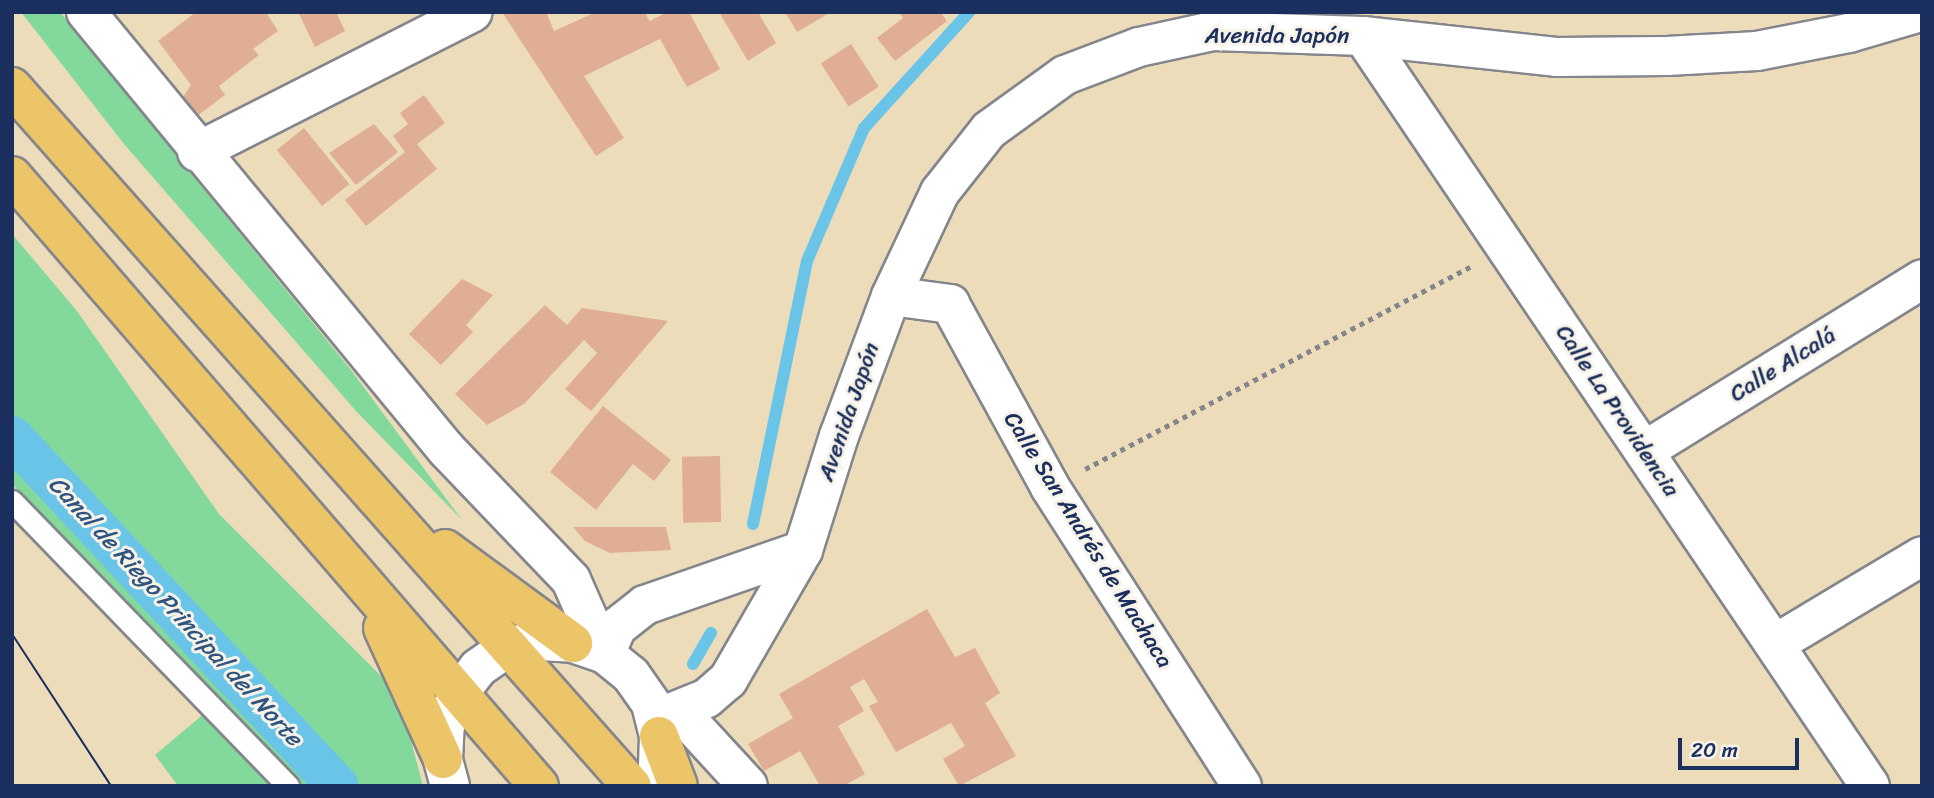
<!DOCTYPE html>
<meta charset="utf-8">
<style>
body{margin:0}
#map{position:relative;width:1934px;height:798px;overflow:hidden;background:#eddcb9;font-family:Sriracha,sans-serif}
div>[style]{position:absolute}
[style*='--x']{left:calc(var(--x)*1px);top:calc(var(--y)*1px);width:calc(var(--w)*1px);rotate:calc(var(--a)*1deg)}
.green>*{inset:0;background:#83d99c}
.stream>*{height:12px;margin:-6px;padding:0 6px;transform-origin:6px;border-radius:6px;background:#6ac4e8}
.canal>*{height:42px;margin:-21px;padding:0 21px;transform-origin:21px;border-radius:21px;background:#6ac4e8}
.building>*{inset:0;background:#e0ae94;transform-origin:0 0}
.path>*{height:4.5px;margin-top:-2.25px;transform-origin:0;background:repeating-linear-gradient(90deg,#84868c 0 5px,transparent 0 10px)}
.roads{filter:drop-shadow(2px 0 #84868c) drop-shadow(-2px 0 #84868c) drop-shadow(0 2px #84868c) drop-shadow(0 -2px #84868c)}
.service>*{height:21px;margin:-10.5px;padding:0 10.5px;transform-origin:10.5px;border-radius:10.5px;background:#fff}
.minor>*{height:38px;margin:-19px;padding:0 19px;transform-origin:19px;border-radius:19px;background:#fff}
.trunk>*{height:38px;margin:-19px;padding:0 19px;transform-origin:19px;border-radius:19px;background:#edc569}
.tram>*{height:2px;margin:-1px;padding:0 1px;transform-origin:1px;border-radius:1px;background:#1b2f5e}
span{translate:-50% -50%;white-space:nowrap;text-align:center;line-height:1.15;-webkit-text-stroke:6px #f7f3e8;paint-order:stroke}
.street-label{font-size:23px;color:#1b2f5e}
.water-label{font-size:24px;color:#2f5480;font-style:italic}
.frame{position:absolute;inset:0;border:14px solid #1b2f5e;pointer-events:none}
.scale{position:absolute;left:1678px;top:738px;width:121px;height:32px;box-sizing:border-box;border:4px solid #1b2f5e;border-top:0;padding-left:9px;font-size:21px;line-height:24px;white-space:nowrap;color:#1b2f5e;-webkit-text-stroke:5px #f7f3e8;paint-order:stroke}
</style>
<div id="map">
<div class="green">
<div style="clip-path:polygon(21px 12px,60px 12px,351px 370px,462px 520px,356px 411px,124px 144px)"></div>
<div style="clip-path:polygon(12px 234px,77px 311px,219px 514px,388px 683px,407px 726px,423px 786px,360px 786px,12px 417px)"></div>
<div style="clip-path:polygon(12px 454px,120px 570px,325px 786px,301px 786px,12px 484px)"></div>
<div style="clip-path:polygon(206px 712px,271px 786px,178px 786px,155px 755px)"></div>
</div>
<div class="stream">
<div style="--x:753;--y:524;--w:268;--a:-78.4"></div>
<div style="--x:807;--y:261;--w:145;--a:-66.8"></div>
<div style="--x:864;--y:128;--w:156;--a:-47.8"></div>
<div style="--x:693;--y:664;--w:36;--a:-60"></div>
</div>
<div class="canal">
<div style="--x:12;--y:437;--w:477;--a:47"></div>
</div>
<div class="building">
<div style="clip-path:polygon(196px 12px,266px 12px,278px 31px,253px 49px,259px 55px,219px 86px,225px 95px,197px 116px,183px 97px,191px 85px,158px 41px)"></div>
<div style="clip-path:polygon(298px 12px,336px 12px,345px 31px,315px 47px)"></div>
<div style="clip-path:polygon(502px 12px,546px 12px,554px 31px,596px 12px,644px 12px,650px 21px,667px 12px,689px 12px,720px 69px,687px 87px,660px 39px,584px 76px,624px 138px,596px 156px)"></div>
<div style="clip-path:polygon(719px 12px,758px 12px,776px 43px,748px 61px)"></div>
<div style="clip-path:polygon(785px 12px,831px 12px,797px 32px)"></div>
<div style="clip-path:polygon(899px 12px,940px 12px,947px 21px,895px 61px,877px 38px,903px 18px)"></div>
<div style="left:851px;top:44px;width:51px;height:36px;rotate:57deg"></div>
<div style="clip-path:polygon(424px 95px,445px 123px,417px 144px,437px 169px,366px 226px,345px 200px,405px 152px,393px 136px,408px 124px,400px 113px)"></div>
<div style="clip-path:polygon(374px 124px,398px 152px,356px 185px,329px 153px)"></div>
<div style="left:304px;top:128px;width:72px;height:35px;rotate:51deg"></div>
<div style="clip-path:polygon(462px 279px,493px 295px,466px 325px,473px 332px,441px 365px,409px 334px)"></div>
<div style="clip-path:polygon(545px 305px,567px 325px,582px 308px,668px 321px,591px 411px,565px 389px,597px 353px,584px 340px,524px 404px,487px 425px,455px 394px)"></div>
<div style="clip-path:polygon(603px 406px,671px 460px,654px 481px,633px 464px,596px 510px,550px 472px)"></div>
<div style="left:720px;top:456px;width:66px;height:38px;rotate:89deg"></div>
<div style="clip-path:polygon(573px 527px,666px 527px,671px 550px,610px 553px,585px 541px)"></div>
<div style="clip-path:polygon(927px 609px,955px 657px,975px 648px,1000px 693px,985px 703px,1016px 756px,959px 786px,943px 759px,965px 746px,951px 723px,896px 752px,869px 706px,878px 702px,864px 679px,850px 687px,864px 711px,838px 726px,865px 774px,843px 786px,820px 786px,800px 751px,764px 771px,748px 744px,793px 718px,779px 694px)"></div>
</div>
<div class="path">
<div style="--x:1085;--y:469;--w:436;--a:-27.7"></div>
</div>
<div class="roads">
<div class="service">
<div style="--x:12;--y:501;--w:397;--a:45.9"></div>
</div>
<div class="minor">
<div style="--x:86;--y:12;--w:566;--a:50.52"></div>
<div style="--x:446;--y:449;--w:181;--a:46.3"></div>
<div style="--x:571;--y:580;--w:47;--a:66.2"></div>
<div style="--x:590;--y:623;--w:24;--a:97"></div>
<div style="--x:1363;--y:36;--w:905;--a:55.94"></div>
<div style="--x:197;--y:152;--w:309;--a:-26.9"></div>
<div style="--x:891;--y:296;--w:60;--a:7.7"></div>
<div style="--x:950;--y:304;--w:209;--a:61.3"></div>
<div style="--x:1050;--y:487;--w:355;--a:57.3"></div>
<div style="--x:1644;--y:451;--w:327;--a:-31.7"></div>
<div style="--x:1775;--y:644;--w:171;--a:-30.9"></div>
<div style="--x:605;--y:654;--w:30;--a:-66"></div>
<div style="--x:617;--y:627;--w:36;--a:-38"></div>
<div style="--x:645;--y:605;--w:167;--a:-19.2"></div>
<div style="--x:680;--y:712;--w:100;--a:47.4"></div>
<div style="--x:655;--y:719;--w:56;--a:-22"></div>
<div style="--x:707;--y:698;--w:28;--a:-41"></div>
<div style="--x:728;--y:680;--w:150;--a:-60"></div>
<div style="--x:803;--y:550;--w:120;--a:-72.5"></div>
<div style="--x:839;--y:436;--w:149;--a:-69.6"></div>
<div style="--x:891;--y:296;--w:115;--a:-64.8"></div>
<div style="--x:940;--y:192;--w:79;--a:-51.7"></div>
<div style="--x:989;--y:130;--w:94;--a:-35.9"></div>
<div style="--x:1065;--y:75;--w:79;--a:-20.7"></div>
<div style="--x:1139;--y:47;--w:76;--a:-12.2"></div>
<div style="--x:1213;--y:31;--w:150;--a:1.9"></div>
<div style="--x:1363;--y:36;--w:194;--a:6.2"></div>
<div style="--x:1556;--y:57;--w:111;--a:-0.5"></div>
<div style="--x:1667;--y:56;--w:90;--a:-3.2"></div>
<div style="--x:1757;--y:51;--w:94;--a:-11.1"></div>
<div style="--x:1849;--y:33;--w:75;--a:-16.3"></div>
<div style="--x:450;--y:786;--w:28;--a:-105"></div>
<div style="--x:443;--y:759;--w:34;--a:-87"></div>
<div style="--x:445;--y:725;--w:34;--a:-67"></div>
<div style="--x:458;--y:694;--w:33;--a:-52"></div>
<div style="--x:478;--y:668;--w:39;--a:-35"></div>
<div style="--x:510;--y:646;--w:29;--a:-10"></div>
<div style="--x:539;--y:641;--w:34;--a:3"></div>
<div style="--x:573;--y:643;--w:34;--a:19"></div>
<div style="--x:605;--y:654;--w:33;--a:39"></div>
<div style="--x:631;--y:675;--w:35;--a:55"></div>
<div style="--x:651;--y:704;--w:33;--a:76"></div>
<div style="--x:659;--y:736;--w:34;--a:92"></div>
<div style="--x:658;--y:770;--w:17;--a:111"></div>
</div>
<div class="trunk">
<div style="--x:12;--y:87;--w:934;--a:48.43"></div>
<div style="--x:12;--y:176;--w:806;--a:49.18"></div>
<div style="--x:445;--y:549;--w:159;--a:36.3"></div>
<div style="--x:383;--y:628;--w:144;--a:65.4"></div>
<div style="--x:659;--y:736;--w:53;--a:69.2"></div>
</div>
</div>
<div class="tram">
<div style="--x:12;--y:634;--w:181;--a:56.9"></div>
</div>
<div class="street-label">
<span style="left:1277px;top:36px">Avenida Japón</span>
<span style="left:1783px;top:365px;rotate:-32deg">Calle Alcalá</span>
<span style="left:1617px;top:411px;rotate:56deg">Calle La Providencia</span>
<span style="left:849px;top:412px;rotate:-71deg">Avenida Japón</span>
<span style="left:1088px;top:540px;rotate:58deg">Calle San Andrés de Machaca</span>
</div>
<div class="water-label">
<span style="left:175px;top:611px;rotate:47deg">Canal de Riego Principal del Norte</span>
</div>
<div class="frame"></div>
<div class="scale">20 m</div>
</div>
